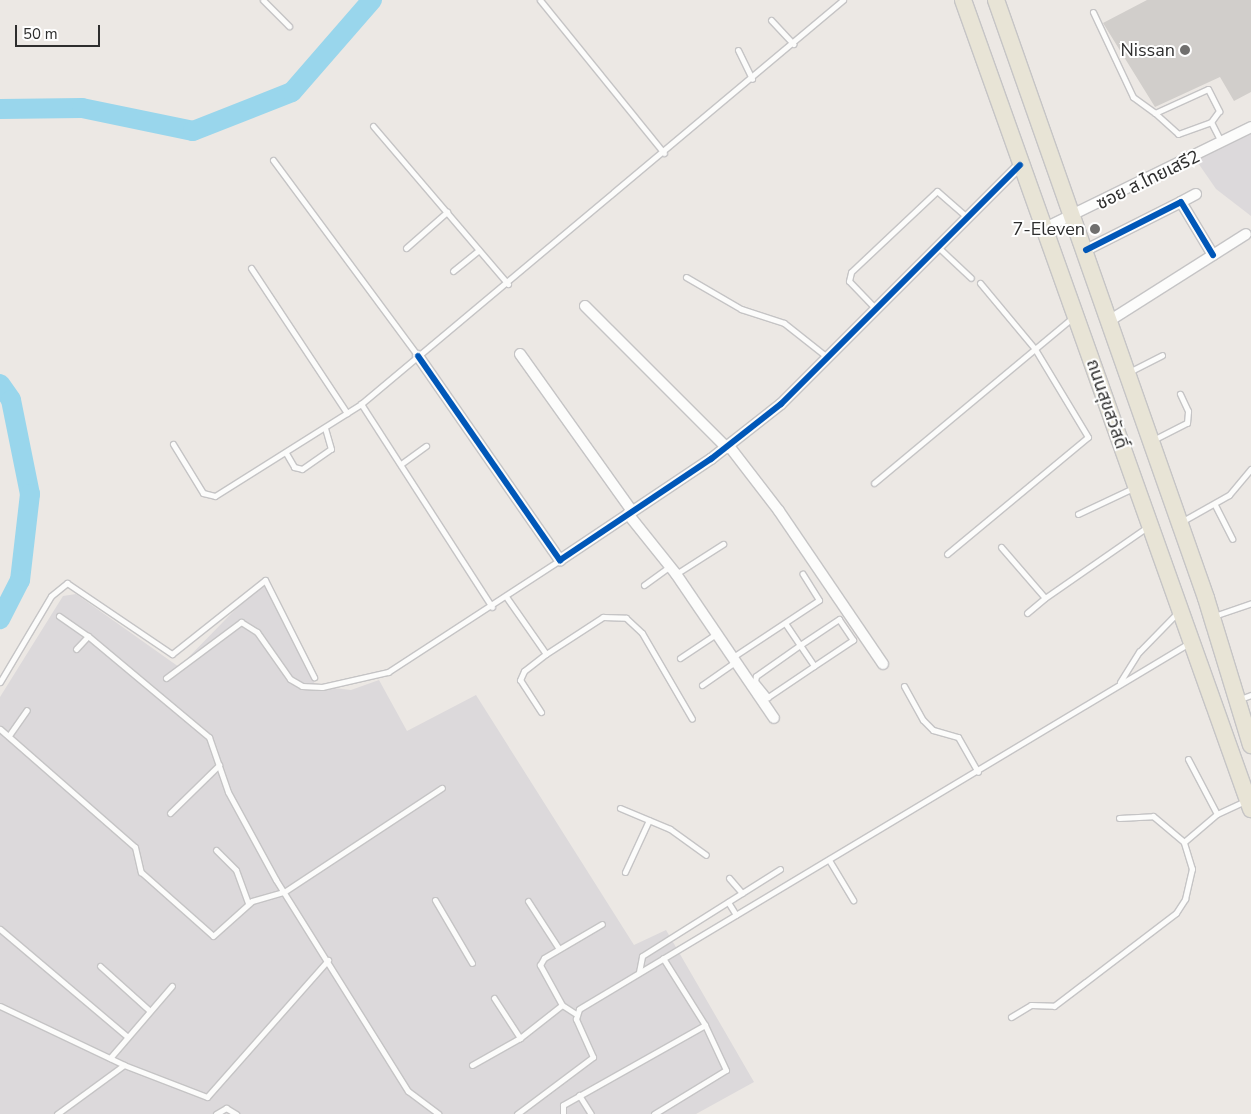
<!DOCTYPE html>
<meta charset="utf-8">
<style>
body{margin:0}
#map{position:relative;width:1251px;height:1114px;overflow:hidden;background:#ece8e4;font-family:"Nunito Sans","Noto Sans Thai",sans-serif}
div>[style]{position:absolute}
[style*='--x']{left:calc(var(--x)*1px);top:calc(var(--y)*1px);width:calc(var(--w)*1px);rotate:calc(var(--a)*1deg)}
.industrial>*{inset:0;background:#dcd9db}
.river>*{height:20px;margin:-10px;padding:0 10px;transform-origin:10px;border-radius:10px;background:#99d6ec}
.building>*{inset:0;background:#d1cecb}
.roads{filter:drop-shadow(1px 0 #c5c4c5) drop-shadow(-1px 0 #c5c4c5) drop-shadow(0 1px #c5c4c5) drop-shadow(0 -1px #c5c4c5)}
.service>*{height:5px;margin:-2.5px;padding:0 2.5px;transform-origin:2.5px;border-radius:2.5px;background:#fcfcfb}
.minor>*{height:10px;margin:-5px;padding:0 5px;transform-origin:5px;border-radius:5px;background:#fcfcfb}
.primary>*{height:16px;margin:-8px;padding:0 8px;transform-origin:8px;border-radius:8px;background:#e8e4d6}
.cycleway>*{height:6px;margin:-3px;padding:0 3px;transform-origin:3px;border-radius:3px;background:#0057b8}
.dots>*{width:14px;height:14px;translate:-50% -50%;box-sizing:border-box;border:2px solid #fff;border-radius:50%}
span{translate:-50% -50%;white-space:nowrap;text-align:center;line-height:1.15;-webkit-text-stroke:4px #fff;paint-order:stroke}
.poi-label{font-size:18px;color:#2e2e2e}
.right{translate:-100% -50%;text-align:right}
.street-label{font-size:18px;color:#2e2e2e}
.scale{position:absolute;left:15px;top:25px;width:85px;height:22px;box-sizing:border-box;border:2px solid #2e2e2e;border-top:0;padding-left:6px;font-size:15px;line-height:18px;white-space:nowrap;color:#2e2e2e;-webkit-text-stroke:4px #fff;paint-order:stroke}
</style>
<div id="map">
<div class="industrial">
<div style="clip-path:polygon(1251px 131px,1251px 216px,1216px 189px,1196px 160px)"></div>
<div style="clip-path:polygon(263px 581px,316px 686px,351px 690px,379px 680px,407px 731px,476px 695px,634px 945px,666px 930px,754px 1082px,696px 1114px,0 1114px,0 697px,63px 596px,76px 594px,179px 667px)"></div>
</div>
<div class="river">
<div style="--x:0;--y:109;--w:82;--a:-0.7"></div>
<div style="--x:82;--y:108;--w:113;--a:11.7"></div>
<div style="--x:193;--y:131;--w:106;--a:-21.5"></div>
<div style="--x:292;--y:92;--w:122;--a:-49"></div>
<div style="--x:0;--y:384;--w:19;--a:55"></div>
<div style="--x:11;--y:400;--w:96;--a:78.6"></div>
<div style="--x:30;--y:494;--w:87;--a:96.6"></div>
<div style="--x:20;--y:580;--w:44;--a:117.1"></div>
</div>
<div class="building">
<div style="clip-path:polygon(1147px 0,1251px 0,1251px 92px,1234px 101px,1220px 77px,1155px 107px,1103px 23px)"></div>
</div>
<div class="roads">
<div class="service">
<div style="--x:263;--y:0;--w:37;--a:45"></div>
<div style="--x:540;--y:0;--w:197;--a:51"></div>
<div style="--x:1093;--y:12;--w:94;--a:64.8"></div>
<div style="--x:1133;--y:97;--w:27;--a:36"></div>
<div style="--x:1155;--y:113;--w:58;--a:-24.4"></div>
<div style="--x:1208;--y:89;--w:25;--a:63"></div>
<div style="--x:1219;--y:111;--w:14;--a:126"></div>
<div style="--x:1211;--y:122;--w:22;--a:63"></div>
<div style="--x:771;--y:20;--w:33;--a:47"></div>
<div style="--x:738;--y:50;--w:32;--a:64"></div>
<div style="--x:1155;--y:113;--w:31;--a:42"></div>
<div style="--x:1178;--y:134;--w:35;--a:-20"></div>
<div style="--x:373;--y:126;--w:208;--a:49.5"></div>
<div style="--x:273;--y:160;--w:244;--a:53.5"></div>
<div style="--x:938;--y:247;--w:45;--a:43.2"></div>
<div style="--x:406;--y:248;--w:55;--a:-41.3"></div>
<div style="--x:251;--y:268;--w:174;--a:56.5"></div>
<div style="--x:453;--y:271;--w:33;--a:-39"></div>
<div style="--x:686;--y:277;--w:64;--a:30.2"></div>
<div style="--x:741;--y:309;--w:45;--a:18"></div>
<div style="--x:784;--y:323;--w:55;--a:38.3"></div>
<div style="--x:874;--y:307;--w:36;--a:-134"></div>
<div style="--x:849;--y:281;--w:9;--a:-77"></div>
<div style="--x:851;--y:272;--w:118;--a:-43.3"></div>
<div style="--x:937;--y:191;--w:37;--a:41"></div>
<div style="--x:1129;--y:372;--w:37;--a:-27"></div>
<div style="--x:1153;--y:440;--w:38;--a:-27"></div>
<div style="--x:1187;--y:423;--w:12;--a:-85"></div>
<div style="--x:1188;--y:411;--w:19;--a:-115"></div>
<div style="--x:173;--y:444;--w:57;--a:58.5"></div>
<div style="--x:203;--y:493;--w:12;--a:14"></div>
<div style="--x:215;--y:496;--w:173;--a:-32.2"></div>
<div style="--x:286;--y:453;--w:16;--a:60"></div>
<div style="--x:294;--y:467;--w:8;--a:14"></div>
<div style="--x:302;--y:469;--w:35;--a:-35"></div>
<div style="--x:331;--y:449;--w:22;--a:-106"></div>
<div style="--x:401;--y:464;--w:31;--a:-36"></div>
<div style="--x:874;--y:483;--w:259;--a:-39.8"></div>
<div style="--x:1215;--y:505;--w:38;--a:63"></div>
<div style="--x:1078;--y:514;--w:61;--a:-25.3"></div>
<div style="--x:1181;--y:522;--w:55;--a:-29.4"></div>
<div style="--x:1229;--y:495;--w:34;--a:-50"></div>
<div style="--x:1001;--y:547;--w:67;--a:49.2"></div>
<div style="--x:1045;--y:598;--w:124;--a:-34.8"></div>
<div style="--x:947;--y:554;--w:183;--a:-39.7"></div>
<div style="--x:1088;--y:437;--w:103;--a:-121.1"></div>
<div style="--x:1035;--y:349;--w:86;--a:-129.8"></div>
<div style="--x:676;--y:574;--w:56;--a:-32.6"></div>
<div style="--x:644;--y:585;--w:32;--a:-36"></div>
<div style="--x:507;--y:598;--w:68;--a:55.1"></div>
<div style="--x:546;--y:654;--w:68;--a:-33"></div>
<div style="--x:603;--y:617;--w:23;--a:2"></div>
<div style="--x:626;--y:618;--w:22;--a:43"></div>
<div style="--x:642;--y:633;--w:99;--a:59.8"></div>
<div style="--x:492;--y:607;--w:242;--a:-122.8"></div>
<div style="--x:361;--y:404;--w:629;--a:-39.97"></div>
<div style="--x:1027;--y:613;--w:23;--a:-40"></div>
<div style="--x:59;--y:616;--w:35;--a:35"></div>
<div style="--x:1214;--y:616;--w:39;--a:-19"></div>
<div style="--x:785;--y:623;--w:27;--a:56"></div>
<div style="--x:800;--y:645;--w:25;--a:56"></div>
<div style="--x:814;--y:666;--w:47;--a:-33.7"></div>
<div style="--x:853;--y:640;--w:25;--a:-124"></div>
<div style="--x:839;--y:619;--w:47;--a:146.3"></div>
<div style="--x:800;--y:645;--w:54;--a:144.8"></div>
<div style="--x:756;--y:676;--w:5;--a:101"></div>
<div style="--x:755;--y:681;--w:21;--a:51"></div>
<div style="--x:768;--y:697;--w:55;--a:-34"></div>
<div style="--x:76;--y:649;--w:18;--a:-47"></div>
<div style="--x:88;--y:636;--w:158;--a:39.9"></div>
<div style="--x:209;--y:737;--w:58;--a:70.9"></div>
<div style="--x:228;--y:792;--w:100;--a:61.4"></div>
<div style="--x:276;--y:880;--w:249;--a:58"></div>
<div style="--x:408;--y:1091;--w:38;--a:37"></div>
<div style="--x:733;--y:657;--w:103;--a:-33.5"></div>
<div style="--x:819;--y:600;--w:31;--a:-122"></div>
<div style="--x:680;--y:658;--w:43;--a:-33.7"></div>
<div style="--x:166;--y:678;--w:94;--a:-36.7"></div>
<div style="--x:241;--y:622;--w:19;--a:32"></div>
<div style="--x:257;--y:632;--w:57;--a:54.9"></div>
<div style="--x:290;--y:679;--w:14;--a:30"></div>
<div style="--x:302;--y:686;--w:20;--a:3"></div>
<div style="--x:322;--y:687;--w:68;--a:-12.8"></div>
<div style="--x:388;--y:672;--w:205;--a:-33.1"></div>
<div style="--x:0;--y:682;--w:100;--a:-59.3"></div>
<div style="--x:51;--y:596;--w:21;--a:-39"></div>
<div style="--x:67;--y:583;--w:127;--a:34.1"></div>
<div style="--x:172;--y:654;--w:119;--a:-38.5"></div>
<div style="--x:265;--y:580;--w:109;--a:63.2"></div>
<div style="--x:1120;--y:682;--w:36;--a:-58"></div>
<div style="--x:1139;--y:652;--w:56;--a:-45.7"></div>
<div style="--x:702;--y:685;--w:40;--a:-34.9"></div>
<div style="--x:904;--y:686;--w:39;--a:61"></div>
<div style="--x:923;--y:720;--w:14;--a:45"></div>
<div style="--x:933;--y:730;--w:26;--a:16"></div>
<div style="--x:958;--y:737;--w:40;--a:60.3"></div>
<div style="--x:1240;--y:699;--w:12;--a:-20"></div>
<div style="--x:541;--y:712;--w:38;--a:-123"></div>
<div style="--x:520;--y:680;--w:10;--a:-66"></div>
<div style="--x:524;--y:671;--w:28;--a:-38"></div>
<div style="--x:0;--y:729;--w:179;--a:41.2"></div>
<div style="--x:135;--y:847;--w:26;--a:77"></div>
<div style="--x:141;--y:872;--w:96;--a:41.6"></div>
<div style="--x:213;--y:936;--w:52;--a:-41.9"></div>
<div style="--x:252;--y:901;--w:33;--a:-16"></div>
<div style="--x:284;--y:892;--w:189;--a:-33.4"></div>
<div style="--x:10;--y:734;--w:29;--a:-55"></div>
<div style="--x:1188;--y:759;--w:62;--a:62.2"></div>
<div style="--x:620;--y:808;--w:54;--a:22.8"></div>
<div style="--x:670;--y:829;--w:44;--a:35.8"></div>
<div style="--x:170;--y:813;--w:69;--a:-44.4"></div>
<div style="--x:1119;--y:818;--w:34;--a:-3"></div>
<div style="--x:1153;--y:816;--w:40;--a:40"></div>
<div style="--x:216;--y:850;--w:28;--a:45"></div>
<div style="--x:236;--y:870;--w:35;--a:70"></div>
<div style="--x:829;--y:860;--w:47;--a:59"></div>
<div style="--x:625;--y:872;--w:57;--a:-65.2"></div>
<div style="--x:729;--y:878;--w:20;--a:49"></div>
<div style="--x:435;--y:900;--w:73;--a:59.6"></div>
<div style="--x:528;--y:901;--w:57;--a:57.1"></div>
<div style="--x:728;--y:902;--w:15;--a:58"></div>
<div style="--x:0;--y:929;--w:167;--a:40.2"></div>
<div style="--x:100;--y:966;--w:67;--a:42"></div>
<div style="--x:639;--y:972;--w:16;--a:-79"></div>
<div style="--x:642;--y:956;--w:163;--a:-32.2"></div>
<div style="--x:494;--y:998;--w:48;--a:57"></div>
<div style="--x:0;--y:1006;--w:137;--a:25.4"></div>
<div style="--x:124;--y:1065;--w:89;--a:21.1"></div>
<div style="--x:207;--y:1097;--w:183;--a:-48.5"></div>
<div style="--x:576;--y:1014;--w:17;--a:-147"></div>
<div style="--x:562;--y:1005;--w:46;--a:-118.8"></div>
<div style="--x:540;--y:965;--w:8;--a:-60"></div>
<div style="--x:544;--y:958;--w:67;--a:-30.4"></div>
<div style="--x:1011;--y:1017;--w:23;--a:-31"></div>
<div style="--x:1031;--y:1005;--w:23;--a:2"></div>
<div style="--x:1054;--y:1006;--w:153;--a:-37.3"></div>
<div style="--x:1176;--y:913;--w:17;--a:-57"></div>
<div style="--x:1185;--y:899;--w:31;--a:-77"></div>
<div style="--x:1192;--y:869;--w:28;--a:-107"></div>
<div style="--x:1184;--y:842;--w:43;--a:-40.3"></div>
<div style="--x:1217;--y:814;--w:31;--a:-25"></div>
<div style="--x:110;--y:1058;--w:95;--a:-49.3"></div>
<div style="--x:472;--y:1065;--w:55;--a:-29.4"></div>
<div style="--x:520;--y:1038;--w:53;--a:-38.2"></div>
<div style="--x:579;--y:1095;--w:22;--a:58"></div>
<div style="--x:57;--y:1114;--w:83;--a:-36.2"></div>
<div style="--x:216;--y:1114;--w:12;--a:-31"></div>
<div style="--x:226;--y:1108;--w:12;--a:31"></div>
<div style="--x:517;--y:1114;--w:95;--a:-36.9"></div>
<div style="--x:593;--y:1057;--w:42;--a:-114.1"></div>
<div style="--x:576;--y:1019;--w:10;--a:-73"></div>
<div style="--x:579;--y:1009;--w:711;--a:-30.96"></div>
<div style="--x:563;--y:1114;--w:9;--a:-90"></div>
<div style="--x:563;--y:1105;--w:163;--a:-29.4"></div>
<div style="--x:654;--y:1114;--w:84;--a:-31.4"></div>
<div style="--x:726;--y:1070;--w:50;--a:-115"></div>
<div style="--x:705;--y:1025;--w:79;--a:-122.1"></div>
</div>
<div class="minor">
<div style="--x:1181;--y:202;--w:17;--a:-28"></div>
<div style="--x:1043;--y:229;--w:232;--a:-26.1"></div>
<div style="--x:1086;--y:250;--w:106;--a:-26.8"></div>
<div style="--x:1181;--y:202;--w:62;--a:58.9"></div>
<div style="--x:585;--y:306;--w:201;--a:45"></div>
<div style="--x:1109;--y:321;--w:162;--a:-32.4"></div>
<div style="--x:520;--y:354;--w:193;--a:54.5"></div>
<div style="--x:418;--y:356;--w:249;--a:55.2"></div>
<div style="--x:560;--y:560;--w:182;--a:-33.8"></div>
<div style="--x:711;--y:459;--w:89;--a:-38.2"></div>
<div style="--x:781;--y:404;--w:338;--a:-45"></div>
<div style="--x:729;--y:446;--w:82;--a:52.4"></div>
<div style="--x:779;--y:511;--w:185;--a:55.8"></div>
<div style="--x:628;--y:514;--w:77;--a:51.3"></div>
<div style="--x:676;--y:574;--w:174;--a:55.8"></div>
</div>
<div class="primary">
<div style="--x:963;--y:0;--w:859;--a:70.4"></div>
<div style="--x:996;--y:0;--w:634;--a:70.65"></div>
<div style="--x:1206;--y:598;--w:154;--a:73"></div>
</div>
</div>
<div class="cycleway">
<div style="--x:1086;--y:250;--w:106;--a:-26.8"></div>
<div style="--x:1181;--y:202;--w:62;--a:58.9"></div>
<div style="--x:418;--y:356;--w:249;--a:55.2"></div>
<div style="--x:560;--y:560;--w:182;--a:-33.8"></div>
<div style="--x:711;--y:459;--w:89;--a:-38.2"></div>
<div style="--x:781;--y:404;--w:338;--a:-45"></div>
</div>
<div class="dots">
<div style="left:1185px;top:50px;background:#706f6e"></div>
<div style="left:1095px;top:229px;background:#706f6e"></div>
</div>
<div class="poi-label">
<span class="right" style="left:1175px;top:50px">Nissan</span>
<span class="right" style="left:1085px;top:229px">7-Eleven</span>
</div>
<div class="street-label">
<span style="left:1148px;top:180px;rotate:-26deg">ซอย ส.ไทยเสรี2</span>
<span style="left:1107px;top:404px;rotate:71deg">ถนนสุขสวัสดิ์</span>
</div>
<div class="scale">50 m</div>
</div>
